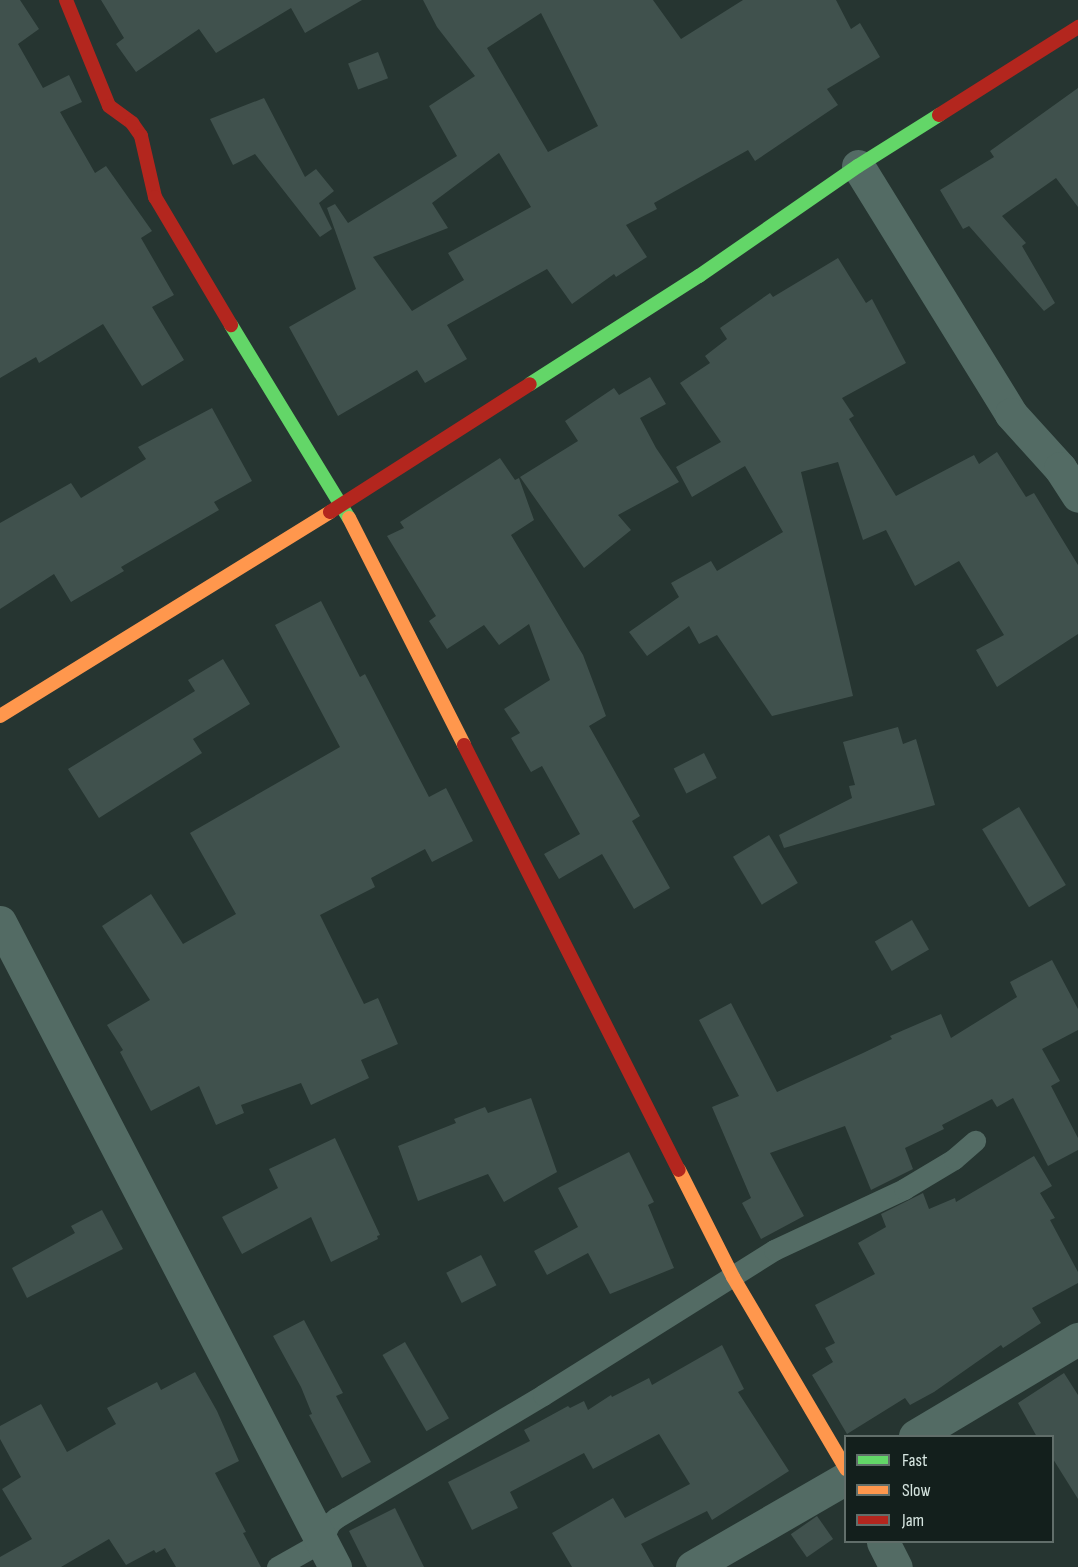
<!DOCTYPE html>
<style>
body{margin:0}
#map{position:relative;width:1078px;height:1567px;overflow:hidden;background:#263531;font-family:"Sofia Sans Condensed",sans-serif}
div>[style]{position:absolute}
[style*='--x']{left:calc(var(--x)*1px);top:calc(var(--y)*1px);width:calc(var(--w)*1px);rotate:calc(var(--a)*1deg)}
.building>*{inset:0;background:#40514d;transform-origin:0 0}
.lane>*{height:21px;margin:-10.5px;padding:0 10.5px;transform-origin:10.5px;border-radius:10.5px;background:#536b64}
.street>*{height:33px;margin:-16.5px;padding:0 16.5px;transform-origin:16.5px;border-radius:16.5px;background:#536b64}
.fast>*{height:14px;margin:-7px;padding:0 7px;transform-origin:7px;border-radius:7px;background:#63d668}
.slow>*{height:14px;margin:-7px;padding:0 7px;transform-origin:7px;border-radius:7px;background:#ff974d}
.jam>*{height:14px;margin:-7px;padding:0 7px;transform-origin:7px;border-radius:7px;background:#b3261e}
span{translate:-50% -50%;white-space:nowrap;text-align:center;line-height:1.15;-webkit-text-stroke:6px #131f1c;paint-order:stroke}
.legend{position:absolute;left:844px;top:1435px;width:210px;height:108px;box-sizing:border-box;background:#131f1c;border:2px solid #616e6a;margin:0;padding:8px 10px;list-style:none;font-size:18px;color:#d6e5e0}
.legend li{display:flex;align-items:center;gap:12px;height:30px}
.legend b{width:30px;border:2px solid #616e6a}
</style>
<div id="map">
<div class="building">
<div style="clip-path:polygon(0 0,20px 0,39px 29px,18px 44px,43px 88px,69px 75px,82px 102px,60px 112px,95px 173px,106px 166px,152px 231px,141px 238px,174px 295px,152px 307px,184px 360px,142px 386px,103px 324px,39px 363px,36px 357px,0 378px)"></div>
<div style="clip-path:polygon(101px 0,362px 0,305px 33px,291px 8px,216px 53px,199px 29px,136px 72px,116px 44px,124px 38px)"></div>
<div style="clip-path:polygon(evenodd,423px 0,653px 0,681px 39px,743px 0,836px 0,851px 29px,860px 23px,880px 57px,827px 89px,838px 105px,755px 161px,748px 150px,654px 203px,657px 209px,626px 225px,647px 257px,616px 277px,614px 274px,572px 304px,547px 269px,447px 325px,467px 359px,425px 383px,417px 370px,338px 416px,289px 327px,356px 289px,327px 208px,335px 204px,348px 223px,457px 156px,429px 106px,475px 76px,437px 27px,423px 0,541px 13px,598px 126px,548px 152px,487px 48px,541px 13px,423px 0,499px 153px,531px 207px,448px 253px,464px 280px,412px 311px,373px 257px,448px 228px,432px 203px,499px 153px)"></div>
<div style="left:378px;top:52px;width:28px;height:32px;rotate:69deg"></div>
<div style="clip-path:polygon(1078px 88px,1078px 207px,1056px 178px,1002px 216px,1026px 243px,1022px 246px,1055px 303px,1044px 311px,969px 226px,963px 229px,940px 190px,994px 157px,990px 151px)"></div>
<div style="clip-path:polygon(264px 98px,305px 177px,316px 169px,334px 191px,319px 203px,332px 229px,320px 237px,255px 154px,233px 165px,210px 119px)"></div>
<div style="clip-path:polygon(838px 258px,866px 303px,872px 299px,906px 363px,842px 398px,854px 416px,849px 419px,896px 496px,974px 455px,979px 464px,997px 452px,1026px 497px,1034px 493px,1078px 565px,1078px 634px,997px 687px,976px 650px,1004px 635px,959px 561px,915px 586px,886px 530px,863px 540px,838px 462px,801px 472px,853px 696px,772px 716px,717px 635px,699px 644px,689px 626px,647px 656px,629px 632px,679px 597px,671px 583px,711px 561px,717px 571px,783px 532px,745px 466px,692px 497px,676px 467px,721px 442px,680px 383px,710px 363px,705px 356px,727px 339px,720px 328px,770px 293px,773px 297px)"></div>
<div style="clip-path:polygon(650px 377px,666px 404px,640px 418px,656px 448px,679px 482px,618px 515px,631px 530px,584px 568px,520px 477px,578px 441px,565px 421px,614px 388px,619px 395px)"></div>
<div style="clip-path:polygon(212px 408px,252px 481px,214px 502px,219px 510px,121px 567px,124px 571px,71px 602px,54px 574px,0 609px,0 523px,71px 483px,81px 498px,146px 459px,138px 447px)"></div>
<div style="clip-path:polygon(500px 458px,515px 480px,519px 478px,534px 520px,511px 535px,583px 655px,606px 716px,589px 726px,640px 816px,632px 821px,670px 888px,634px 909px,602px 854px,559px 879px,544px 854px,580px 834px,542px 766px,531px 772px,511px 738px,520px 733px,504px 709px,550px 680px,529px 624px,499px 645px,484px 625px,447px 649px,429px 621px,436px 616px,387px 536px,404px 528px,400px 522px)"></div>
<div style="clip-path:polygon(321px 601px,360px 677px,365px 674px,429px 797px,446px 788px,473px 841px,432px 862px,425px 849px,371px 878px,375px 887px,320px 915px,364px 1004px,378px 998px,398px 1044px,361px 1060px,369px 1078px,311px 1105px,301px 1083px,241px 1105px,244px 1113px,216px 1125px,199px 1086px,151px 1111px,120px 1052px,123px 1050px,107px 1025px,150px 1000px,102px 926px,151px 894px,183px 944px,236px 914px,190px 833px,340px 747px,275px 625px)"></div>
<div style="clip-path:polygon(223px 659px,250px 704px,193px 739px,202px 753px,99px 818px,68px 769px,195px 691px,188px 680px)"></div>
<div style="clip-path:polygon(898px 727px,903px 744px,916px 739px,935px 805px,784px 848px,779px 835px,852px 798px,849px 786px,855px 785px,843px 742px)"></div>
<div style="left:704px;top:753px;width:28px;height:34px;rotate:63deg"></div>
<div style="left:1019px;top:807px;width:91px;height:43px;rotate:59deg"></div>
<div style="left:769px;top:835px;width:56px;height:42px;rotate:59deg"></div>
<div style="left:912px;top:920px;width:34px;height:43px;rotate:60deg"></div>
<div style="clip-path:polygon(1052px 960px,1078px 1009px,1078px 1030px,1042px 1049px,1060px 1081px,1051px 1086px,1078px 1138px,1078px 1150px,1048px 1166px,1013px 1098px,997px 1107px,992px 1099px,942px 1125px,944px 1129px,905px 1148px,913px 1169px,871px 1190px,845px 1126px,770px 1153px,804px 1216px,761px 1239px,742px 1203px,751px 1198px,712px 1107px,739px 1096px,699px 1020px,731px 1003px,777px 1092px,863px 1053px,892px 1039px,890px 1036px,941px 1014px,951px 1038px,1017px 997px,1010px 982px)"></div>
<div style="clip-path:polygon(531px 1098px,557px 1172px,504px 1202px,488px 1174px,418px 1201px,398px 1146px,456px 1123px,454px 1119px,485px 1107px,488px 1113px)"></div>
<div style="clip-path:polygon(335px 1138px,380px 1235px,377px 1236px,378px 1239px,331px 1262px,311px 1217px,242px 1254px,222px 1217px,278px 1188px,269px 1169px)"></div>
<div style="clip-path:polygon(629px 1152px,654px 1202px,648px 1205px,674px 1268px,610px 1294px,588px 1253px,547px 1275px,534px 1251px,578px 1227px,558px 1188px)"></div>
<div style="clip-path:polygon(1034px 1156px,1052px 1186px,1040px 1193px,1055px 1218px,1050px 1220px,1078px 1272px,1078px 1283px,1032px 1308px,1041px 1323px,1003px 1348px,1001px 1345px,934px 1392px,910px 1405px,905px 1398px,847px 1434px,812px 1375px,833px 1362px,825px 1348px,835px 1343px,815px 1305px,875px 1274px,858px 1243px,886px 1227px,881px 1214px,923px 1193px,929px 1209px,955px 1198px,956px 1202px)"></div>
<div style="clip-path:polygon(102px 1210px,123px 1249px,27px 1298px,12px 1268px,75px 1233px,71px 1226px)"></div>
<div style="left:481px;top:1255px;width:34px;height:39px;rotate:63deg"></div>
<div style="clip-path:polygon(304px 1320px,343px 1393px,336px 1396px,371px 1462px,342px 1478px,309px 1415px,312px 1414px,301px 1387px,273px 1336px)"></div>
<div style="left:405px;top:1342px;width:88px;height:26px;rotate:60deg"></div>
<div style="clip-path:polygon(722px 1345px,744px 1389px,738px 1392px,789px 1471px,712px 1520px,707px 1511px,641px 1544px,654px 1567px,572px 1567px,552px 1533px,613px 1498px,625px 1518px,690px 1484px,659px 1434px,593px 1469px,584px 1453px,510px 1492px,518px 1508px,472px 1530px,448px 1482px,530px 1441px,524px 1430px,568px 1406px,570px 1408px,584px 1401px,588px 1410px,611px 1395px,612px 1397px,649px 1378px,652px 1385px)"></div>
<div style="clip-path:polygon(195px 1372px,217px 1411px,239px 1461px,215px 1473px,246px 1532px,243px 1533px,261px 1567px,176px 1567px,165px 1548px,156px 1553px,154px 1550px,126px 1565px,109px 1539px,61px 1567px,0 1567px,0 1557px,32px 1539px,2px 1489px,21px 1477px,0 1439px,0 1426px,41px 1404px,67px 1452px,116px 1424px,107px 1408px,157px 1382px,161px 1390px)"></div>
<div style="clip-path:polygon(1064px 1373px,1078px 1395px,1078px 1499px,1053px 1459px,1053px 1437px,1037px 1437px,1018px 1403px)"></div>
<div style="clip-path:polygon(395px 1508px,424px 1567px,367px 1567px,349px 1531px)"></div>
<div style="left:817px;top:1516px;width:28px;height:32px;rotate:55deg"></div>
</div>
<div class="lane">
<div style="--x:277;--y:1567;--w:51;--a:-29.6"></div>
<div style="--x:321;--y:1542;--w:21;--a:-65"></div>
<div style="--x:330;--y:1523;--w:8;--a:-40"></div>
<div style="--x:336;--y:1518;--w:241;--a:-30.7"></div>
<div style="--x:543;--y:1395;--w:273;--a:-32.1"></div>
<div style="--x:774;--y:1250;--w:144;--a:-25.1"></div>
<div style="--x:904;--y:1189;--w:58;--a:-31"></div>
<div style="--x:954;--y:1159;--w:28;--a:-41"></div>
</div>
<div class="street">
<div style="--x:858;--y:166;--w:291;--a:58.3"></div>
<div style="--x:1011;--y:414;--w:73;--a:47.8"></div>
<div style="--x:1060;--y:468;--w:33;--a:57"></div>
<div style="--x:0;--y:922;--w:727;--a:62.55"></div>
<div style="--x:915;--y:1436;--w:190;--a:-30.8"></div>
<div style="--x:883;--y:1542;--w:28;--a:63"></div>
<div style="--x:692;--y:1567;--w:178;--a:-30"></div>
</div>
<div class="fast">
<div style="--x:231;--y:325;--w:226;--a:58.6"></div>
<div style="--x:530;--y:384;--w:201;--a:-32.6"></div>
<div style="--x:699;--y:276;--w:193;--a:-34.7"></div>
<div style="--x:858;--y:166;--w:96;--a:-32.2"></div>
</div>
<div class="slow">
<div style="--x:349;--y:518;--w:254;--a:63.1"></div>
<div style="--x:0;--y:716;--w:388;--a:-31.7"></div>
<div style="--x:679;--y:1170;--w:120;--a:63.2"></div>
<div style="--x:733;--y:1277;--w:223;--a:59.5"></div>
</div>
<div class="jam">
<div style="--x:66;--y:0;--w:114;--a:67.9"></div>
<div style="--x:109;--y:106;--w:29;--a:36"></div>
<div style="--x:132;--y:123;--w:16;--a:55"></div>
<div style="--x:141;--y:136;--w:63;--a:77.1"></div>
<div style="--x:155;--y:197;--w:149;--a:59.3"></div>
<div style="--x:939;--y:115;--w:165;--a:-32.3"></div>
<div style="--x:330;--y:512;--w:237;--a:-32.6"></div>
<div style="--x:464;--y:745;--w:476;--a:63.2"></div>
</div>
<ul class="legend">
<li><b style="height:8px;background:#63d668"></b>Fast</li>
<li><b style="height:8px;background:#ff974d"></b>Slow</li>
<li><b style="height:8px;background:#b3261e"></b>Jam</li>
</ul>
</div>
